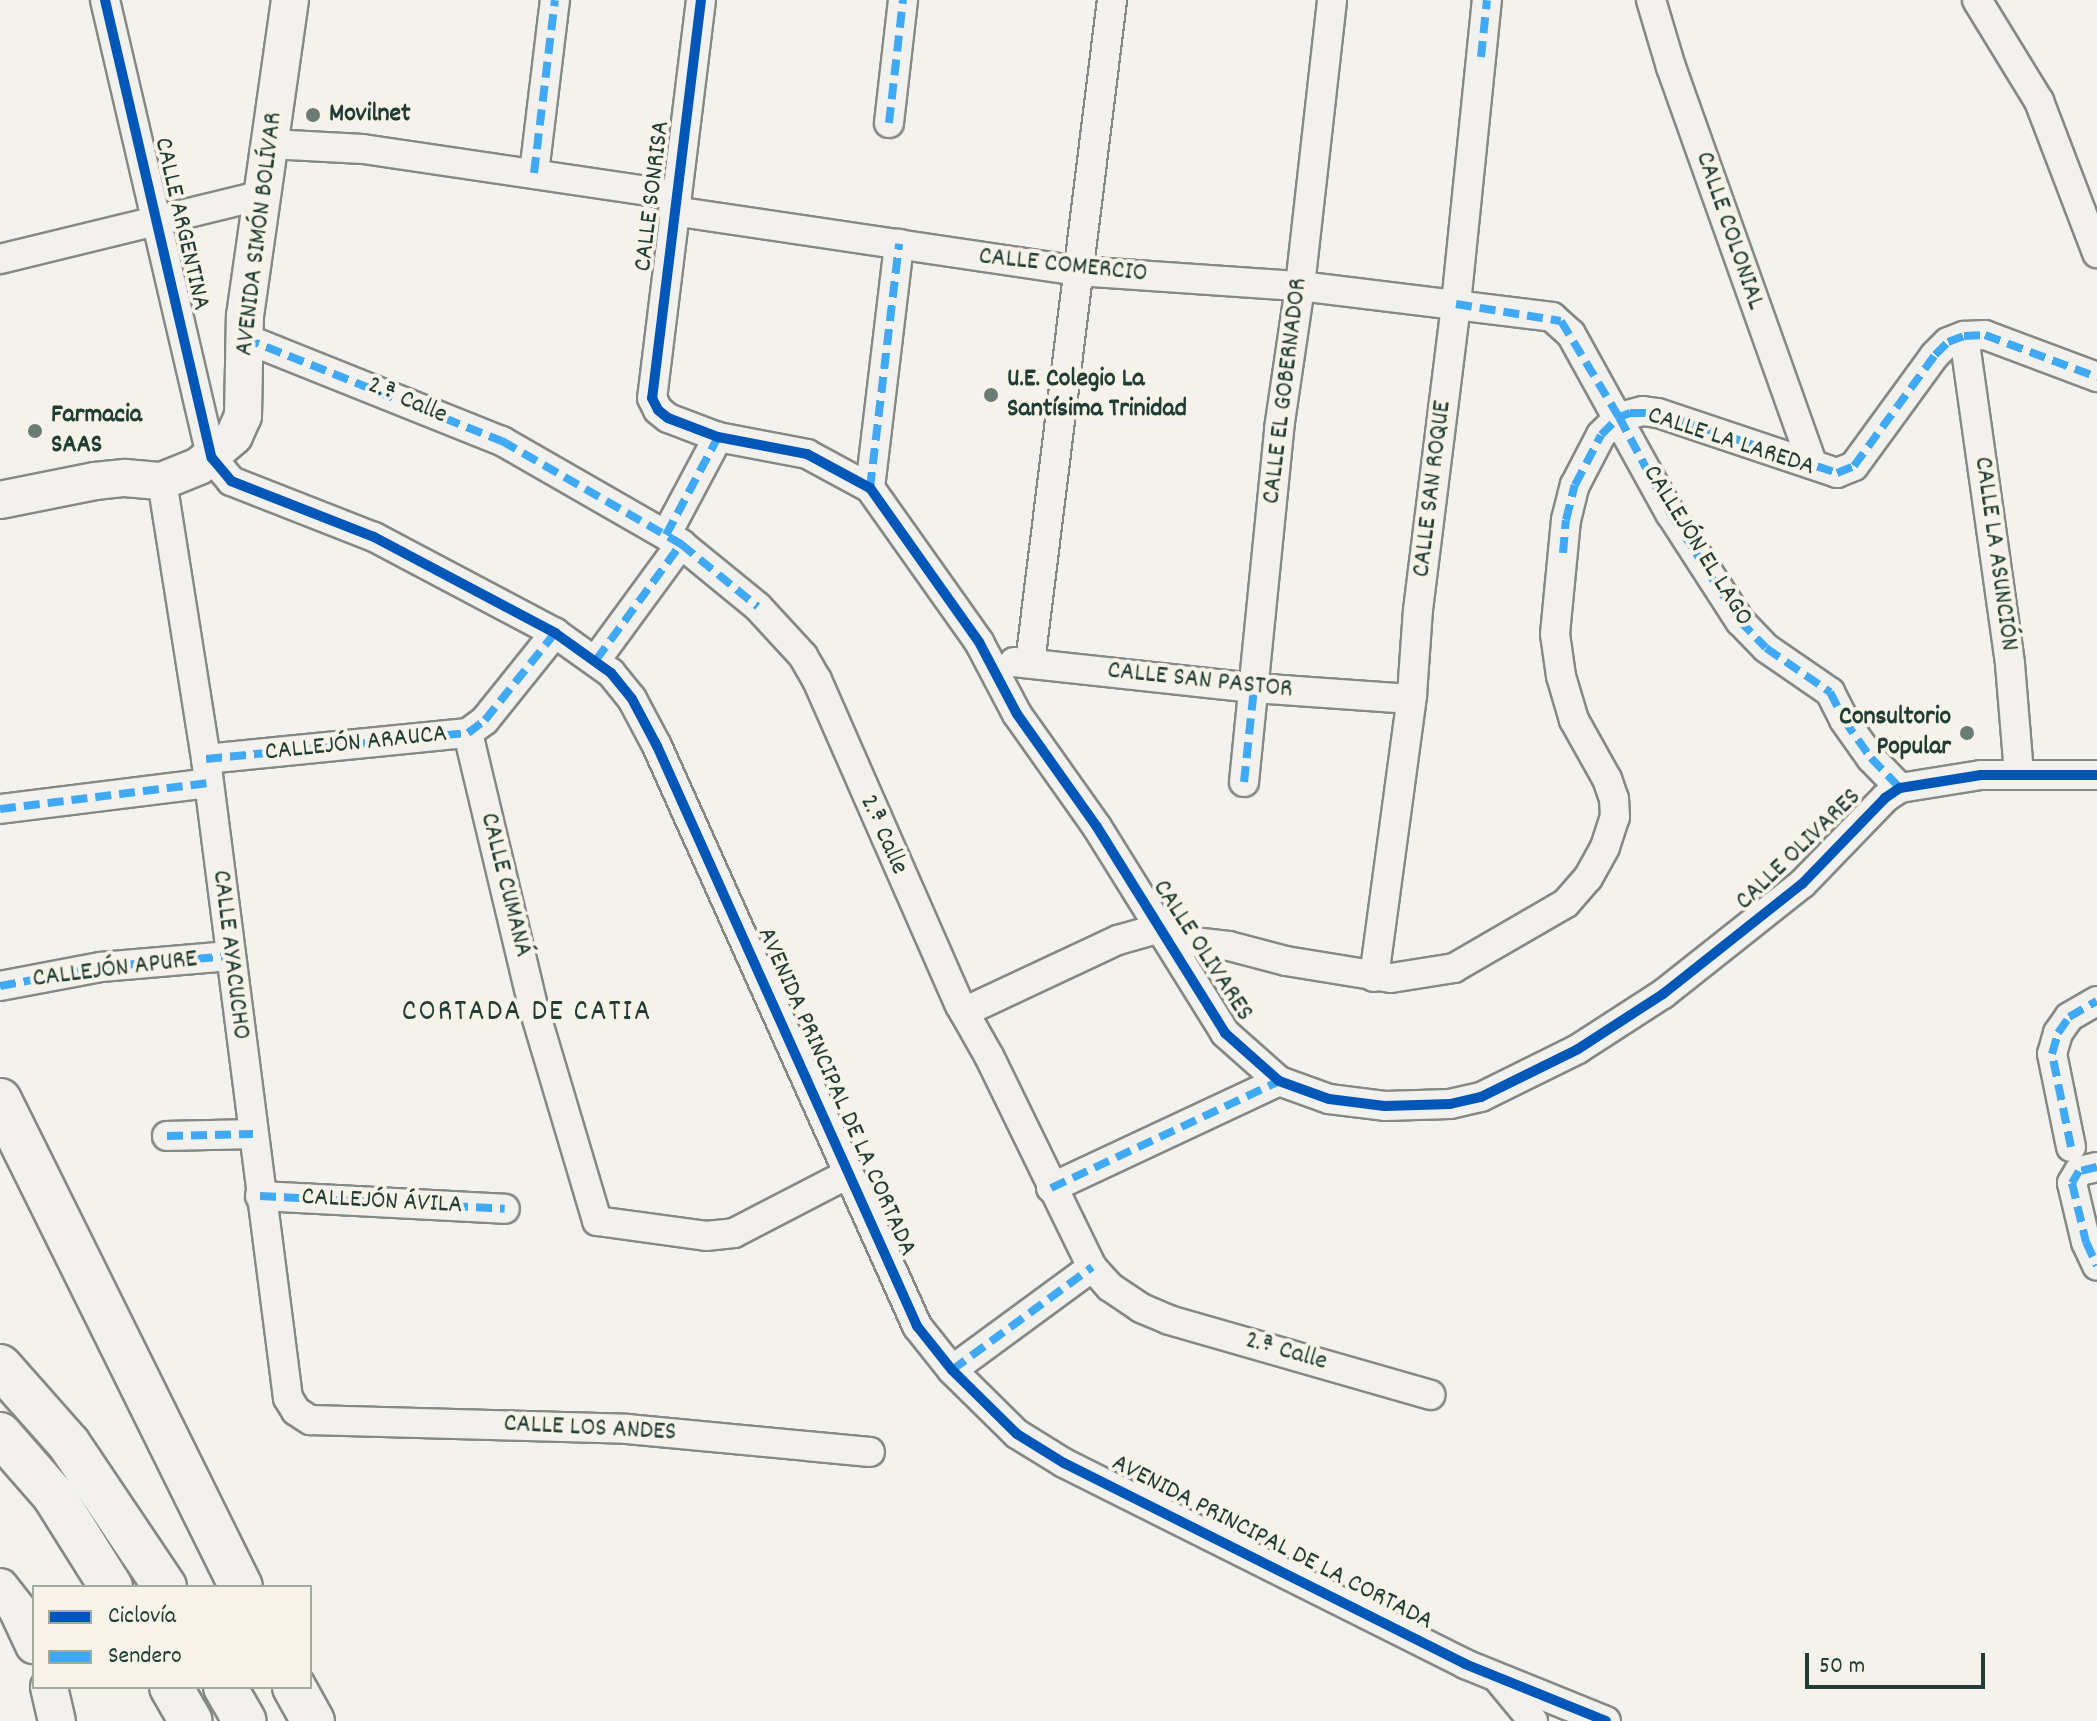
<!DOCTYPE html>
<meta charset="utf-8">
<style>
body{margin:0}
#map{position:relative;width:2097px;height:1721px;overflow:hidden;background:#f4f2ec;font-family:Dekko,sans-serif}
div>[style]{position:absolute}
[style*='--x']{left:calc(var(--x)*1px);top:calc(var(--y)*1px);width:calc(var(--w)*1px);rotate:calc(var(--a)*1deg)}
.roads{filter:drop-shadow(2px 0 #848985) drop-shadow(-2px 0 #848985) drop-shadow(0 2px #848985) drop-shadow(0 -2px #848985)}
.minor>*{height:28px;margin:-14px;padding:0 14px;transform-origin:14px;border-radius:14px;background:#f2f1ed}
.major>*{height:36px;margin:-18px;padding:0 18px;transform-origin:18px;border-radius:18px;background:#f2f1ed}
.highway>*{height:42px;margin:-21px;padding:0 21px;transform-origin:21px;border-radius:21px;background:#f2f1ed}
.quiet>*{height:8px;margin-top:-4px;transform-origin:0;background:repeating-linear-gradient(90deg,#3fa9f5 0 16px,transparent 0 24px)}
.cycleway>*{height:10px;margin:-5px;padding:0 5px;transform-origin:5px;border-radius:5px;background:#0057b8}
.dots>*{width:22px;height:22px;translate:-50% -50%;box-sizing:border-box;border:4px solid #f7f3e8;border-radius:50%}
span{translate:-50% -50%;white-space:nowrap;text-align:center;line-height:1.15;-webkit-text-stroke:8px #f7f3e8;paint-order:stroke}
.poi-label{font-size:26px;color:#1f3d34;font-weight:700}
.left{translate:0 -50%;text-align:left}
.right{translate:-100% -50%;text-align:right}
.street-label{font-size:26px;color:#1f3d34}
.quarter-label{font-size:30px;color:#1f3d34;letter-spacing:2px}
.legend{position:absolute;left:32px;top:1585px;width:280px;height:104px;box-sizing:border-box;background:#f7f3e8;border:2px solid #a1aaa0;margin:0;padding:10px 14px;list-style:none;font-size:24px;color:#1f3d34}
.legend li{display:flex;align-items:center;gap:16px;height:40px}
.legend b{width:40px;border:2px solid #a1aaa0}
.scale{position:absolute;left:1805px;top:1653px;width:180px;height:36px;box-sizing:border-box;border:4px solid #1f3d34;border-top:0;padding-left:10px;font-size:24px;line-height:28px;white-space:nowrap;color:#1f3d34;-webkit-text-stroke:6px #f7f3e8;paint-order:stroke}
</style>
<div id="map">
<div class="roads">
<div class="minor">
<div style="--x:105;--y:0;--w:470;--a:76.9"></div>
<div style="--x:212;--y:458;--w:30;--a:50"></div>
<div style="--x:231;--y:481;--w:154;--a:21.4"></div>
<div style="--x:374;--y:537;--w:205;--a:27.9"></div>
<div style="--x:555;--y:633;--w:69;--a:35.5"></div>
<div style="--x:611;--y:673;--w:33;--a:51"></div>
<div style="--x:632;--y:699;--w:53;--a:62"></div>
<div style="--x:657;--y:746;--w:636;--a:65.85"></div>
<div style="--x:917;--y:1326;--w:56;--a:51.5"></div>
<div style="--x:952;--y:1370;--w:91;--a:44.6"></div>
<div style="--x:1017;--y:1434;--w:55;--a:31.7"></div>
<div style="--x:1064;--y:1463;--w:449;--a:26.6"></div>
<div style="--x:1465;--y:1664;--w:152;--a:22"></div>
<div style="--x:701;--y:0;--w:401;--a:97"></div>
<div style="--x:652;--y:398;--w:13;--a:63"></div>
<div style="--x:658;--y:410;--w:13;--a:39"></div>
<div style="--x:668;--y:418;--w:53;--a:20.8"></div>
<div style="--x:718;--y:437;--w:91;--a:10.8"></div>
<div style="--x:807;--y:454;--w:72;--a:28.4"></div>
<div style="--x:870;--y:488;--w:189;--a:54.7"></div>
<div style="--x:979;--y:642;--w:81;--a:62.2"></div>
<div style="--x:1017;--y:714;--w:138;--a:54.7"></div>
<div style="--x:1097;--y:827;--w:243;--a:58.1"></div>
<div style="--x:1225;--y:1033;--w:72;--a:41.6"></div>
<div style="--x:1279;--y:1081;--w:53;--a:19.8"></div>
<div style="--x:1329;--y:1099;--w:56;--a:7.1"></div>
<div style="--x:1385;--y:1106;--w:65;--a:-1.8"></div>
<div style="--x:1450;--y:1104;--w:32;--a:-13"></div>
<div style="--x:1481;--y:1097;--w:108;--a:-26.3"></div>
<div style="--x:1578;--y:1049;--w:101;--a:-32.9"></div>
<div style="--x:1663;--y:994;--w:177;--a:-38.4"></div>
<div style="--x:1802;--y:884;--w:120;--a:-46"></div>
<div style="--x:1885;--y:798;--w:18;--a:-34"></div>
<div style="--x:1900;--y:788;--w:82;--a:-9.1"></div>
<div style="--x:1981;--y:775;--w:116;--a:0"></div>
<div style="--x:1651;--y:0;--w:70;--a:73.4"></div>
<div style="--x:1671;--y:67;--w:418;--a:70.4"></div>
<div style="--x:1977;--y:0;--w:119;--a:58.5"></div>
<div style="--x:2039;--y:101;--w:163;--a:69.1"></div>
<div style="--x:889;--y:123;--w:124;--a:-83.5"></div>
<div style="--x:270;--y:144;--w:93;--a:3.1"></div>
<div style="--x:363;--y:149;--w:315;--a:8.4"></div>
<div style="--x:534;--y:173;--w:174;--a:-83.1"></div>
<div style="--x:673;--y:211;--w:409;--a:8.4"></div>
<div style="--x:1078;--y:271;--w:223;--a:3.9"></div>
<div style="--x:1300;--y:286;--w:254;--a:7"></div>
<div style="--x:1552;--y:317;--w:25;--a:42"></div>
<div style="--x:1571;--y:334;--w:205;--a:61.1"></div>
<div style="--x:1670;--y:513;--w:129;--a:57.1"></div>
<div style="--x:1740;--y:621;--w:37;--a:46"></div>
<div style="--x:1766;--y:648;--w:78;--a:34.5"></div>
<div style="--x:1830;--y:692;--w:31;--a:63"></div>
<div style="--x:1844;--y:720;--w:47;--a:54.6"></div>
<div style="--x:1871;--y:758;--w:42;--a:46"></div>
<div style="--x:0;--y:259;--w:270;--a:-13.7"></div>
<div style="--x:1964;--y:336;--w:331;--a:82"></div>
<div style="--x:2010;--y:664;--w:109;--a:85.3"></div>
<div style="--x:244;--y:338;--w:278;--a:21.8"></div>
<div style="--x:502;--y:441;--w:207;--a:29.9"></div>
<div style="--x:681;--y:544;--w:99;--a:39.3"></div>
<div style="--x:758;--y:607;--w:67;--a:47.4"></div>
<div style="--x:803;--y:656;--w:28;--a:60"></div>
<div style="--x:817;--y:680;--w:355;--a:66.3"></div>
<div style="--x:960;--y:1005;--w:59;--a:60.4"></div>
<div style="--x:989;--y:1056;--w:235;--a:64"></div>
<div style="--x:1092;--y:1267;--w:27;--a:48"></div>
<div style="--x:1110;--y:1287;--w:37;--a:34"></div>
<div style="--x:1141;--y:1308;--w:30;--a:23"></div>
<div style="--x:1169;--y:1320;--w:272;--a:16"></div>
<div style="--x:162;--y:481;--w:281;--a:81"></div>
<div style="--x:206;--y:759;--w:644;--a:82.69"></div>
<div style="--x:288;--y:1398;--w:15;--a:58"></div>
<div style="--x:296;--y:1411;--w:17;--a:33"></div>
<div style="--x:310;--y:1420;--w:317;--a:1.6"></div>
<div style="--x:627;--y:1429;--w:244;--a:5.4"></div>
<div style="--x:870;--y:488;--w:246;--a:-83.2"></div>
<div style="--x:666;--y:535;--w:111;--a:-62"></div>
<div style="--x:596;--y:660;--w:144;--a:-53.8"></div>
<div style="--x:1014;--y:662;--w:241;--a:6.2"></div>
<div style="--x:1254;--y:688;--w:157;--a:4"></div>
<div style="--x:1030;--y:663;--w:668;--a:-82.95"></div>
<div style="--x:468;--y:733;--w:284;--a:76.6"></div>
<div style="--x:534;--y:1009;--w:221;--a:73.4"></div>
<div style="--x:597;--y:1221;--w:110;--a:7.8"></div>
<div style="--x:706;--y:1236;--w:28;--a:-6"></div>
<div style="--x:734;--y:1233;--w:128;--a:-27.4"></div>
<div style="--x:206;--y:759;--w:263;--a:-5.7"></div>
<div style="--x:468;--y:733;--w:21;--a:-37"></div>
<div style="--x:485;--y:720;--w:112;--a:-51.2"></div>
<div style="--x:1244;--y:782;--w:355;--a:-84.3"></div>
<div style="--x:1279;--y:429;--w:145;--a:-81.6"></div>
<div style="--x:1300;--y:286;--w:288;--a:-83.6"></div>
<div style="--x:0;--y:809;--w:210;--a:-7.1"></div>
<div style="--x:1167;--y:939;--w:62;--a:6.4"></div>
<div style="--x:1229;--y:946;--w:59;--a:14.7"></div>
<div style="--x:1286;--y:961;--w:106;--a:9.2"></div>
<div style="--x:1391;--y:978;--w:64;--a:-9"></div>
<div style="--x:1454;--y:968;--w:129;--a:-30.1"></div>
<div style="--x:1566;--y:903;--w:33;--a:-49"></div>
<div style="--x:1588;--y:878;--w:35;--a:-61"></div>
<div style="--x:1605;--y:847;--w:32;--a:-72"></div>
<div style="--x:1615;--y:817;--w:18;--a:-93"></div>
<div style="--x:1614;--y:799;--w:21;--a:-109"></div>
<div style="--x:1607;--y:779;--w:68;--a:-119.2"></div>
<div style="--x:1574;--y:720;--w:46;--a:-106.5"></div>
<div style="--x:1561;--y:676;--w:42;--a:-98.1"></div>
<div style="--x:1555;--y:634;--w:115;--a:-84.5"></div>
<div style="--x:1566;--y:520;--w:36;--a:-76"></div>
<div style="--x:1575;--y:485;--w:56;--a:-62.5"></div>
<div style="--x:1601;--y:435;--w:25;--a:-45"></div>
<div style="--x:1619;--y:417;--w:25;--a:-14"></div>
<div style="--x:1643;--y:411;--w:15;--a:8"></div>
<div style="--x:1658;--y:413;--w:189;--a:18.5"></div>
<div style="--x:1837;--y:473;--w:18;--a:-22"></div>
<div style="--x:1854;--y:466;--w:137;--a:-53.9"></div>
<div style="--x:1935;--y:355;--w:18;--a:-45"></div>
<div style="--x:1948;--y:342;--w:17;--a:-21"></div>
<div style="--x:1964;--y:336;--w:21;--a:-3"></div>
<div style="--x:1985;--y:335;--w:120;--a:20.6"></div>
<div style="--x:1374;--y:977;--w:285;--a:-82.3"></div>
<div style="--x:1412;--y:695;--w:85;--a:-86"></div>
<div style="--x:1418;--y:610;--w:308;--a:-82.9"></div>
<div style="--x:1456;--y:304;--w:306;--a:-84.2"></div>
<div style="--x:0;--y:986;--w:103;--a:-10.7"></div>
<div style="--x:101;--y:967;--w:129;--a:-4.9"></div>
<div style="--x:964;--y:1012;--w:170;--a:-25.1"></div>
<div style="--x:1118;--y:940;--w:44;--a:-15.9"></div>
<div style="--x:167;--y:1136;--w:86;--a:-1.3"></div>
<div style="--x:2071;--y:1147;--w:95;--a:-101.5"></div>
<div style="--x:2052;--y:1054;--w:22;--a:-74"></div>
<div style="--x:2058;--y:1033;--w:19;--a:-55"></div>
<div style="--x:2069;--y:1017;--w:32;--a:-30"></div>
<div style="--x:2097;--y:1167;--w:18;--a:167"></div>
<div style="--x:2079;--y:1171;--w:14;--a:120"></div>
<div style="--x:2072;--y:1183;--w:61;--a:76.7"></div>
<div style="--x:2086;--y:1242;--w:26;--a:65"></div>
<div style="--x:1051;--y:1188;--w:252;--a:-25.1"></div>
<div style="--x:260;--y:1196;--w:245;--a:3"></div>
<div style="--x:952;--y:1370;--w:174;--a:-36.3"></div>
<div style="--x:1500;--y:1681;--w:52;--a:50.5"></div>
</div>
<div class="major">
<div style="--x:0;--y:500;--w:97;--a:-11.3"></div>
<div style="--x:95;--y:481;--w:30;--a:-6"></div>
<div style="--x:125;--y:478;--w:37;--a:5"></div>
<div style="--x:162;--y:481;--w:40;--a:-22"></div>
<div style="--x:199;--y:466;--w:46;--a:-40.6"></div>
<div style="--x:234;--y:436;--w:22;--a:-66"></div>
<div style="--x:243;--y:416;--w:100;--a:-88.9"></div>
<div style="--x:245;--y:316;--w:319;--a:-81.9"></div>
<div style="--x:0;--y:1587;--w:28;--a:52"></div>
<div style="--x:17;--y:1609;--w:40;--a:65"></div>
<div style="--x:49;--y:1687;--w:35;--a:77"></div>
</div>
<div class="highway">
<div style="--x:0;--y:1100;--w:543;--a:63.67"></div>
<div style="--x:0;--y:1366;--w:104;--a:48.5"></div>
<div style="--x:69;--y:1444;--w:172;--a:56.1"></div>
<div style="--x:0;--y:1434;--w:82;--a:48.9"></div>
<div style="--x:54;--y:1496;--w:107;--a:57.9"></div>
<div style="--x:171;--y:1687;--w:39;--a:60"></div>
<div style="--x:225;--y:1687;--w:39;--a:60"></div>
<div style="--x:294;--y:1687;--w:39;--a:61"></div>
</div>
</div>
<div class="quiet">
<div style="--x:1481;--y:57;--w:57;--a:-84"></div>
<div style="--x:889;--y:123;--w:124;--a:-83.5"></div>
<div style="--x:534;--y:173;--w:174;--a:-83.1"></div>
<div style="--x:1456;--y:304;--w:106;--a:9.2"></div>
<div style="--x:1561;--y:321;--w:112;--a:58.9"></div>
<div style="--x:1619;--y:417;--w:109;--a:62"></div>
<div style="--x:1670;--y:513;--w:129;--a:57.1"></div>
<div style="--x:1740;--y:621;--w:37;--a:46"></div>
<div style="--x:1766;--y:648;--w:78;--a:34.5"></div>
<div style="--x:1830;--y:692;--w:31;--a:63"></div>
<div style="--x:1844;--y:720;--w:47;--a:54.6"></div>
<div style="--x:1871;--y:758;--w:42;--a:46"></div>
<div style="--x:244;--y:338;--w:278;--a:21.8"></div>
<div style="--x:502;--y:441;--w:207;--a:29.9"></div>
<div style="--x:681;--y:544;--w:99;--a:39.3"></div>
<div style="--x:864;--y:485;--w:7;--a:27"></div>
<div style="--x:870;--y:488;--w:246;--a:-83.2"></div>
<div style="--x:666;--y:535;--w:111;--a:-62"></div>
<div style="--x:1563;--y:553;--w:33;--a:-85"></div>
<div style="--x:1566;--y:520;--w:36;--a:-76"></div>
<div style="--x:1575;--y:485;--w:56;--a:-62.5"></div>
<div style="--x:1601;--y:435;--w:25;--a:-45"></div>
<div style="--x:1619;--y:417;--w:12;--a:-20"></div>
<div style="--x:1630;--y:413;--w:28;--a:0"></div>
<div style="--x:1658;--y:413;--w:189;--a:18.5"></div>
<div style="--x:1837;--y:473;--w:18;--a:-22"></div>
<div style="--x:1854;--y:466;--w:137;--a:-53.9"></div>
<div style="--x:1935;--y:355;--w:18;--a:-45"></div>
<div style="--x:1948;--y:342;--w:17;--a:-21"></div>
<div style="--x:1964;--y:336;--w:21;--a:-3"></div>
<div style="--x:1985;--y:335;--w:120;--a:20.6"></div>
<div style="--x:596;--y:660;--w:144;--a:-53.8"></div>
<div style="--x:206;--y:759;--w:263;--a:-5.7"></div>
<div style="--x:468;--y:733;--w:21;--a:-37"></div>
<div style="--x:485;--y:720;--w:112;--a:-51.2"></div>
<div style="--x:1244;--y:782;--w:95;--a:-83.9"></div>
<div style="--x:0;--y:809;--w:210;--a:-7.1"></div>
<div style="--x:0;--y:986;--w:103;--a:-10.7"></div>
<div style="--x:101;--y:967;--w:129;--a:-4.9"></div>
<div style="--x:167;--y:1136;--w:86;--a:-1.3"></div>
<div style="--x:2071;--y:1147;--w:95;--a:-101.5"></div>
<div style="--x:2052;--y:1054;--w:22;--a:-74"></div>
<div style="--x:2058;--y:1033;--w:19;--a:-55"></div>
<div style="--x:2069;--y:1017;--w:32;--a:-30"></div>
<div style="--x:2097;--y:1167;--w:18;--a:167"></div>
<div style="--x:2079;--y:1171;--w:14;--a:120"></div>
<div style="--x:2072;--y:1183;--w:61;--a:76.7"></div>
<div style="--x:2086;--y:1242;--w:26;--a:65"></div>
<div style="--x:1051;--y:1188;--w:252;--a:-25.1"></div>
<div style="--x:260;--y:1196;--w:245;--a:3"></div>
<div style="--x:952;--y:1370;--w:174;--a:-36.3"></div>
</div>
<div class="cycleway">
<div style="--x:105;--y:0;--w:470;--a:76.9"></div>
<div style="--x:212;--y:458;--w:30;--a:50"></div>
<div style="--x:231;--y:481;--w:154;--a:21.4"></div>
<div style="--x:374;--y:537;--w:205;--a:27.9"></div>
<div style="--x:555;--y:633;--w:69;--a:35.5"></div>
<div style="--x:611;--y:673;--w:33;--a:51"></div>
<div style="--x:632;--y:699;--w:53;--a:62"></div>
<div style="--x:657;--y:746;--w:636;--a:65.85"></div>
<div style="--x:917;--y:1326;--w:56;--a:51.5"></div>
<div style="--x:952;--y:1370;--w:91;--a:44.6"></div>
<div style="--x:1017;--y:1434;--w:55;--a:31.7"></div>
<div style="--x:1064;--y:1463;--w:449;--a:26.6"></div>
<div style="--x:1465;--y:1664;--w:152;--a:22"></div>
<div style="--x:701;--y:0;--w:401;--a:97"></div>
<div style="--x:652;--y:398;--w:13;--a:63"></div>
<div style="--x:658;--y:410;--w:13;--a:39"></div>
<div style="--x:668;--y:418;--w:53;--a:20.8"></div>
<div style="--x:718;--y:437;--w:91;--a:10.8"></div>
<div style="--x:807;--y:454;--w:72;--a:28.4"></div>
<div style="--x:870;--y:488;--w:189;--a:54.7"></div>
<div style="--x:979;--y:642;--w:81;--a:62.2"></div>
<div style="--x:1017;--y:714;--w:138;--a:54.7"></div>
<div style="--x:1097;--y:827;--w:243;--a:58.1"></div>
<div style="--x:1225;--y:1033;--w:72;--a:41.6"></div>
<div style="--x:1279;--y:1081;--w:53;--a:19.8"></div>
<div style="--x:1329;--y:1099;--w:56;--a:7.1"></div>
<div style="--x:1385;--y:1106;--w:65;--a:-1.8"></div>
<div style="--x:1450;--y:1104;--w:32;--a:-13"></div>
<div style="--x:1481;--y:1097;--w:108;--a:-26.3"></div>
<div style="--x:1578;--y:1049;--w:101;--a:-32.9"></div>
<div style="--x:1663;--y:994;--w:177;--a:-38.4"></div>
<div style="--x:1802;--y:884;--w:120;--a:-46"></div>
<div style="--x:1885;--y:798;--w:18;--a:-34"></div>
<div style="--x:1900;--y:788;--w:82;--a:-9.1"></div>
<div style="--x:1981;--y:775;--w:116;--a:0"></div>
</div>
<div class="dots">
<div style="left:313px;top:115px;background:#6a7c74"></div>
<div style="left:991px;top:395px;background:#6a7c74"></div>
<div style="left:35px;top:431px;background:#6a7c74"></div>
<div style="left:1967px;top:733px;background:#6a7c74"></div>
</div>
<div class="poi-label">
<span class="left" style="left:329px;top:115px">Movilnet</span>
<span class="left" style="left:1007px;top:395px">U.E. Colegio La<br>Santísima Trinidad</span>
<span class="left" style="left:51px;top:431px">Farmacia<br>SAAS</span>
<span class="right" style="left:1951px;top:733px">Consultorio<br>Popular</span>
</div>
<div class="street-label">
<span style="left:653px;top:196px;rotate:-83deg">CALLE SONRISA</span>
<span style="left:181px;top:224px;rotate:77deg">CALLE ARGENTINA</span>
<span style="left:1729px;top:231px;rotate:71deg">CALLE COLONIAL</span>
<span style="left:260px;top:234px;rotate:-83deg">AVENIDA SIMÓN BOLÍVAR</span>
<span style="left:1063px;top:266px;rotate:6deg">CALLE COMERCIO</span>
<span style="left:1286px;top:391px;rotate:-83deg">CALLE EL GOBERNADOR</span>
<span style="left:407px;top:401px;rotate:23deg">2.ª Calle</span>
<span style="left:1731px;top:442px;rotate:18deg">CALLE LA LAREDA</span>
<span style="left:1433px;top:489px;rotate:-83deg">CALLE SAN ROQUE</span>
<span style="left:1697px;top:546px;rotate:58deg">CALLEJÓN EL LAGO</span>
<span style="left:1995px;top:554px;rotate:82deg">CALLE LA ASUNCIÓN</span>
<span style="left:1200px;top:681px;rotate:6deg">CALLE SAN PASTOR</span>
<span style="left:356px;top:744px;rotate:-6deg">CALLEJÓN ARAUCA</span>
<span style="left:883px;top:835px;rotate:66deg">2.ª Calle</span>
<span style="left:1799px;top:850px;rotate:-44deg">CALLE OLIVARES</span>
<span style="left:505px;top:885px;rotate:76deg">CALLE CUMANÁ</span>
<span style="left:1202px;top:951px;rotate:57deg">CALLE OLIVARES</span>
<span style="left:230px;top:955px;rotate:83deg">CALLE AYACUCHO</span>
<span style="left:115px;top:970px;rotate:-7deg">CALLEJÓN APURE</span>
<span style="left:836px;top:1092px;rotate:66deg">AVENIDA PRINCIPAL DE LA CORTADA</span>
<span style="left:382px;top:1202px;rotate:3deg">CALLEJÓN ÁVILA</span>
<span style="left:1286px;top:1352px;rotate:16deg">2.ª Calle</span>
<span style="left:590px;top:1429px;rotate:3deg">CALLE LOS ANDES</span>
<span style="left:1272px;top:1543px;rotate:27deg">AVENIDA PRINCIPAL DE LA CORTADA</span>
</div>
<div class="quarter-label">
<span style="left:527px;top:1014px">CORTADA DE CATIA</span>
</div>
<ul class="legend">
<li><b style="height:10px;background:#0057b8"></b>Ciclovía</li>
<li><b style="height:10px;background:#3fa9f5"></b>Sendero</li>
</ul>
<div class="scale">50 m</div>
</div>
